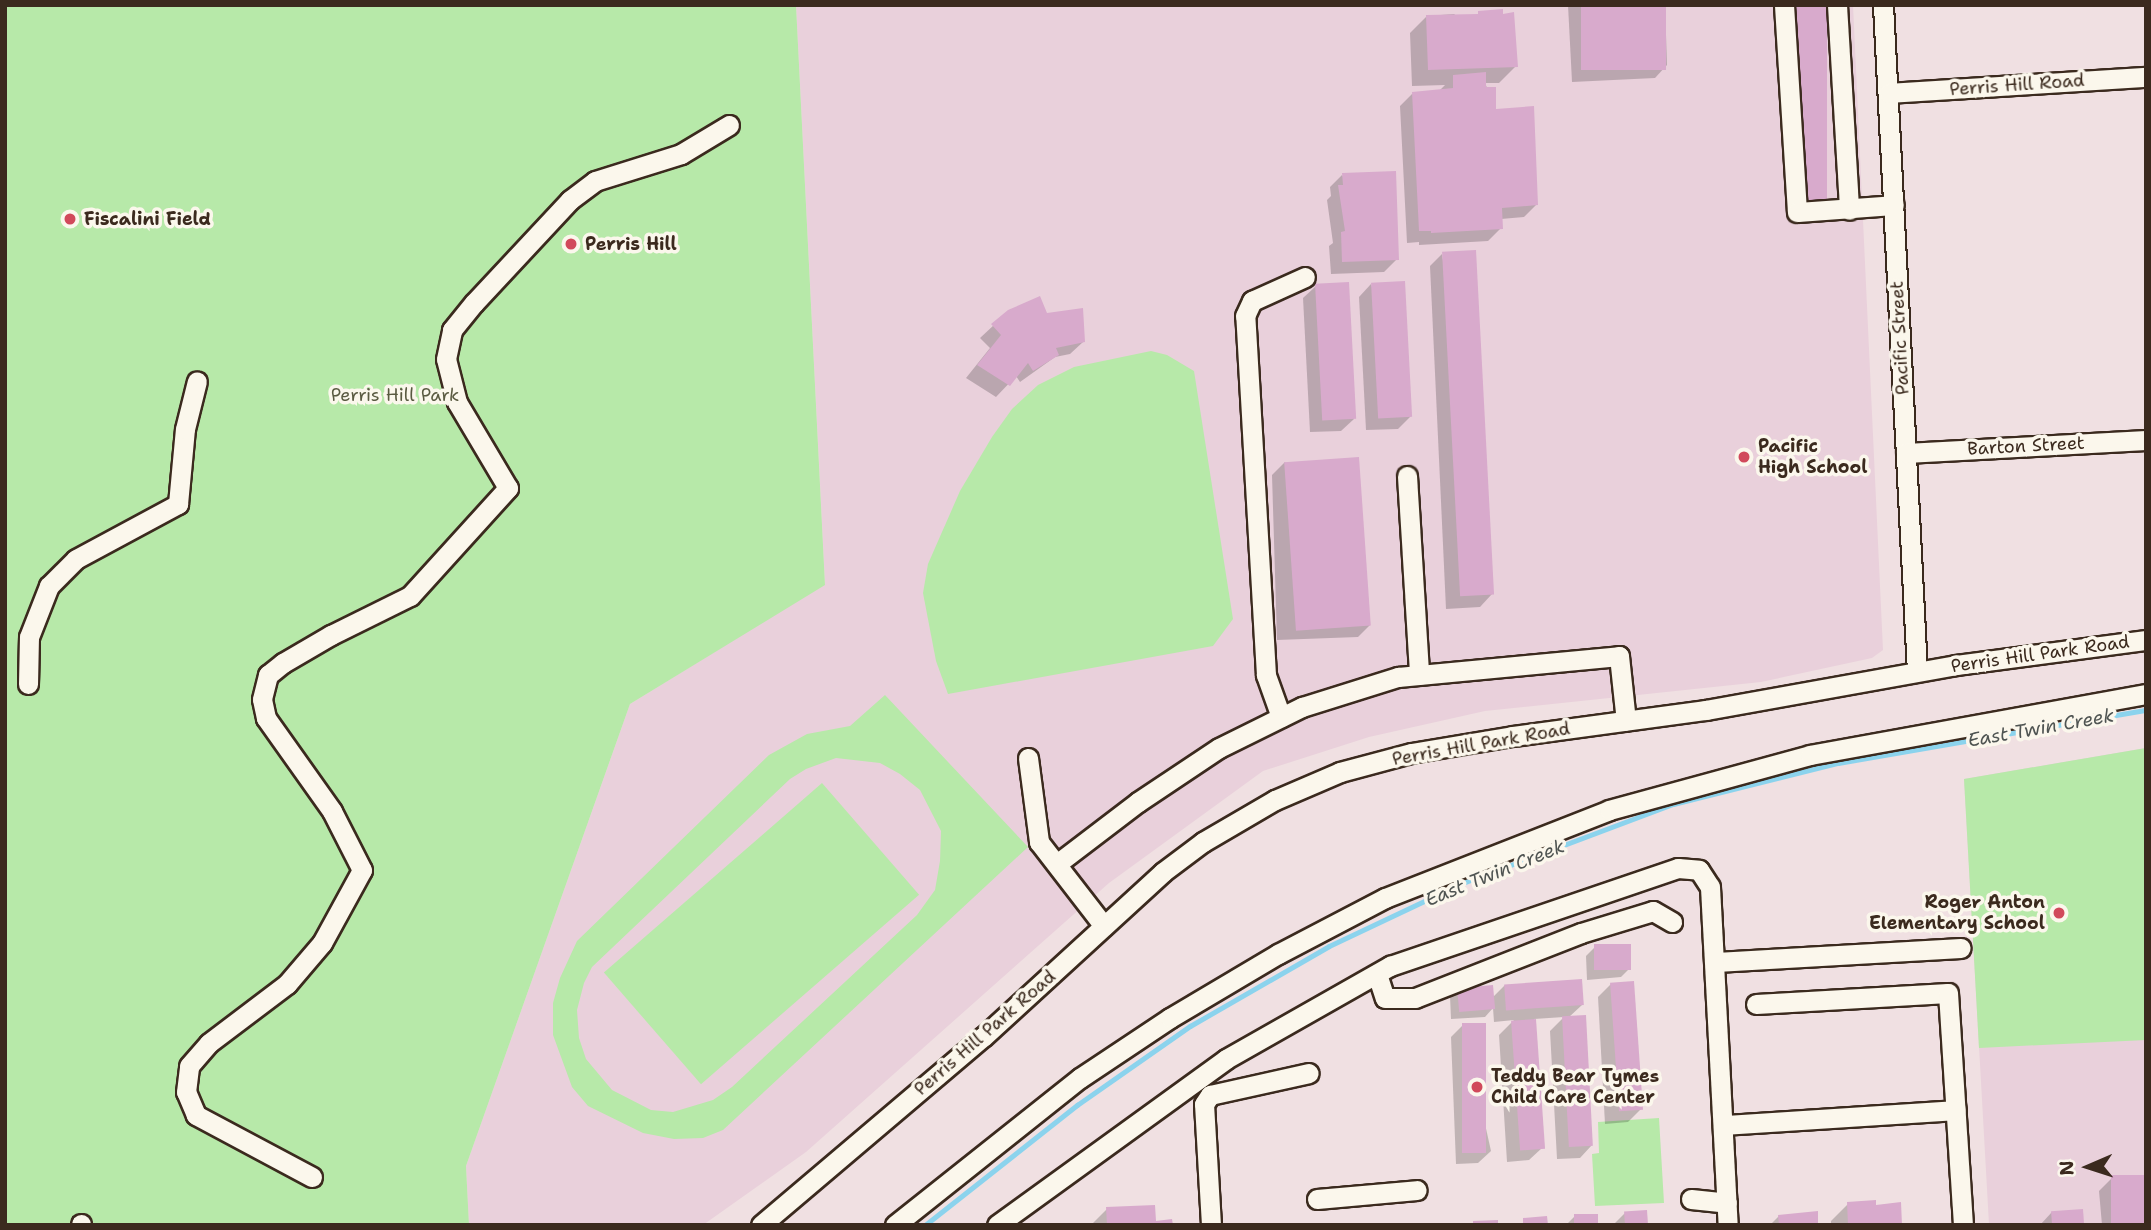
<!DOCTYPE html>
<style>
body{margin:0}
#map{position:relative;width:2151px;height:1230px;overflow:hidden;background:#f0e0e2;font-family:"Shantell Sans",sans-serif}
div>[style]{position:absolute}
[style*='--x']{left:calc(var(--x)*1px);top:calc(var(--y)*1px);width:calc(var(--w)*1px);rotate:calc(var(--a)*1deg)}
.built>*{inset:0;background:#e9d0db}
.green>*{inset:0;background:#b7e9a9;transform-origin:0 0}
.shadow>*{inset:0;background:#0003}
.stream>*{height:5px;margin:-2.5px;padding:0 2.5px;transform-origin:2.5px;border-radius:2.5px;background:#8bd3ed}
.building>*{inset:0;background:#d8aacc;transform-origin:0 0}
.roads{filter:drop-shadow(2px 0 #3b2a1e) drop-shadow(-2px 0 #3b2a1e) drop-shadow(0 2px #3b2a1e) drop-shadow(0 -2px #3b2a1e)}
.minor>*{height:19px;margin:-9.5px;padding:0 9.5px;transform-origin:9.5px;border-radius:9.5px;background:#fbf7ec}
.dots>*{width:19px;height:19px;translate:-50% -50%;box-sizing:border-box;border:4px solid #fbf7ec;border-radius:50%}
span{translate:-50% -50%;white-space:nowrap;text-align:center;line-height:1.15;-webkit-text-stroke:7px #fbf7ec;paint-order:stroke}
.street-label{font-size:18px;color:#3b2a1e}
.poi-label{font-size:18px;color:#3b2a1e;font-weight:700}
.left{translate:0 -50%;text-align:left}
.right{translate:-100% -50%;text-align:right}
.park-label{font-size:18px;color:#5a5a41}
.water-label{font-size:19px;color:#4f5452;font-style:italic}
.frame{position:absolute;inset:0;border:7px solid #3b2a1e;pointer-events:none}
.north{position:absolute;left:2053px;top:1132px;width:70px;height:70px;-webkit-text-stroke:5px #fbf7ec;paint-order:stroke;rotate:267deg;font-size:19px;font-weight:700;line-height:28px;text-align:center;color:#3b2a1e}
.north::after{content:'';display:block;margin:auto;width:24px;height:32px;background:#3b2a1e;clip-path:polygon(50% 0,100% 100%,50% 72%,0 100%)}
</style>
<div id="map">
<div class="built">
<div style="clip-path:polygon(796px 5px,1853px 5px,1883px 650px,1872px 658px,1761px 682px,1485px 711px,1369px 737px,1263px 771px,1109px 883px,806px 1152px,703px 1225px,469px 1225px,466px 1166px,630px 704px,825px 584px)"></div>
<div style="clip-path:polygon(2146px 748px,2146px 1225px,1989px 1225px,1964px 779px)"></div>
</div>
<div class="green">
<div style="clip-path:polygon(5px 5px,796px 5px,825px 585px,630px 704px,466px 1166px,469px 1225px,5px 1225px)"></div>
<div style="clip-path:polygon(1151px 351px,1167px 355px,1194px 371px,1233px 619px,1213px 646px,948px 694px,936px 661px,923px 593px,928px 564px,960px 491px,992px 437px,1012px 409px,1038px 385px,1074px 367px)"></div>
<div style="clip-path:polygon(evenodd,885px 695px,1028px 847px,723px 1130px,703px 1138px,674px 1139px,643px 1133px,588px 1106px,572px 1087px,553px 1035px,553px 1003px,560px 978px,577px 941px,769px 755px,807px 734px,850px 726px,885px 695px,836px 758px,880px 763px,900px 774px,920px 790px,941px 831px,940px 861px,935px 890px,917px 915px,732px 1087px,713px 1100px,673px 1112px,651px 1110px,612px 1090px,586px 1059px,579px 1038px,577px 1010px,584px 983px,592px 967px,790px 779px,806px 769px,836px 758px)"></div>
<div style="clip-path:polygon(2146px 748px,2146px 1040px,1979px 1048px,1964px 779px)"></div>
<div style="left:822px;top:783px;width:148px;height:289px;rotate:49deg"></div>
<div style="clip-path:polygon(1659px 1118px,1664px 1203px,1595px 1206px,1592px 1154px,1599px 1153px,1598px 1122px)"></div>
</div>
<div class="shadow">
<div style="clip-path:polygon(1568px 5px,1665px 5px,1667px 65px,1655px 78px,1572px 82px)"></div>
<div style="clip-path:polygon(1454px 14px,1516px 66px,1499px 83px,1485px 83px,1536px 205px,1524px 217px,1501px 219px,1501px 228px,1488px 241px,1419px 245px,1419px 242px,1407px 243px,1400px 106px,1412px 94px,1440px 90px,1445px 85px,1412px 86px,1410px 33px,1427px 16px)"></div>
<div style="clip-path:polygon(1342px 175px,1397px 259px,1384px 272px,1331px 274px,1329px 246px,1333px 243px,1327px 200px,1331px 196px,1330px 187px)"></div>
<div style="clip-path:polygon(1442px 254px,1492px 594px,1480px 607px,1446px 609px,1430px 266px)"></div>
<div style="clip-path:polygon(1371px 284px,1411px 416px,1398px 429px,1366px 430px,1359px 297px)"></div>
<div style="clip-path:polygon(1316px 286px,1354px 419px,1341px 431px,1310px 432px,1303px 298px)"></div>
<div style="clip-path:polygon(1009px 311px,1046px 315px,1083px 342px,1070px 354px,1055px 357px,1020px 382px,1016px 376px,996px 397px,966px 378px,990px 348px,980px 338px)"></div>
<div style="clip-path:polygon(1285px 462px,1370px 625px,1358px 637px,1277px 640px,1272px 475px)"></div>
<div style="clip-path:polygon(1594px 948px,1629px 969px,1621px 977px,1587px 980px,1586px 956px)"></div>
<div style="clip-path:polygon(1611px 984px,1641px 1109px,1628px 1122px,1605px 1124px,1598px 997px)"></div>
<div style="clip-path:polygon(1505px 985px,1582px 1005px,1568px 1018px,1592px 1145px,1580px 1158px,1557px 1159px,1550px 1031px,1564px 1017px,1534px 1019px,1542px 1148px,1529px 1160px,1507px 1162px,1499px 1035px,1514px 1020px,1494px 1022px,1493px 1008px,1485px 1017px,1451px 1019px,1450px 996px,1458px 988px,1492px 998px)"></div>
<div style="clip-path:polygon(1463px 1025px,1491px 1151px,1478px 1163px,1456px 1164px,1451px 1037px)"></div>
<div style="clip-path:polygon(2146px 1177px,2146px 1225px,2102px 1225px,2099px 1191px,2112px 1178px)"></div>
<div style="clip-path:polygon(1848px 1204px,1874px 1207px,1901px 1225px,1831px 1225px,1831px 1221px)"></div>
<div style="clip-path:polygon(1107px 1209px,1154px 1223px,1171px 1225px,1091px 1225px)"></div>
<div style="clip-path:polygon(2052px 1212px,2082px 1225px,2040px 1225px)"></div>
<div style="clip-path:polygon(1625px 1213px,1646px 1225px,1613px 1225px)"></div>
<div style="clip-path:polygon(1779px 1216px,1816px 1225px,1770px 1225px)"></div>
<div style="clip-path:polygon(1574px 1217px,1597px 1225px,1566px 1225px)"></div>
</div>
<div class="stream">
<div style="--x:925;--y:1225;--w:194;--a:-38.3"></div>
<div style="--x:1077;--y:1105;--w:138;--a:-35"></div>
<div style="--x:1190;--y:1026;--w:160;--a:-29.9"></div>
<div style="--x:1329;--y:946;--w:145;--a:-25.3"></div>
<div style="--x:1460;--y:884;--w:228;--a:-20.6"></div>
<div style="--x:1673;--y:804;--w:170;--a:-14"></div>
<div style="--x:1838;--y:763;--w:313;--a:-9.8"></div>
</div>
<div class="building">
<div style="left:1581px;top:5px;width:85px;height:65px"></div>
<div style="left:1794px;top:5px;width:33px;height:198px"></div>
<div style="clip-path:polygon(1503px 9px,1503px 14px,1514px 12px,1518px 67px,1428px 70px,1426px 15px,1478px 14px,1478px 11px)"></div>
<div style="clip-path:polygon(1486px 72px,1486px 87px,1496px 87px,1496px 109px,1534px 106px,1538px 205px,1502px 208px,1503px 229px,1431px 233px,1431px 231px,1419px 231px,1412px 92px,1453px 88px,1453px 75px)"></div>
<div style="clip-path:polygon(1396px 171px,1399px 260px,1342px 262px,1341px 232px,1345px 231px,1338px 185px,1343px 185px,1342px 173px)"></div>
<div style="left:1476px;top:250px;width:345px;height:34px;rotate:87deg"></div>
<div style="left:1405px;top:281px;width:136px;height:34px;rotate:87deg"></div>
<div style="left:1349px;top:282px;width:137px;height:34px;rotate:87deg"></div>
<div style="clip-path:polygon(1040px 296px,1047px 313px,1083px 308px,1085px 342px,1056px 348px,1059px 355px,1033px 371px,1028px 363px,1010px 386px,977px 365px,1001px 335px,991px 324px,1008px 310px)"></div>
<div style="left:1359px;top:457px;width:169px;height:75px;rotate:86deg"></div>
<div style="left:1631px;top:944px;width:26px;height:37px;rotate:90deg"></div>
<div style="left:1582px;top:979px;width:26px;height:78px;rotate:86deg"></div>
<div style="left:1634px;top:981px;width:129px;height:24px;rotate:86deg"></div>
<div style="left:1493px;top:985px;width:24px;height:36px;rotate:85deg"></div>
<div style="left:1586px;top:1015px;width:131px;height:24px;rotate:87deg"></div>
<div style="left:1536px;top:1019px;width:130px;height:25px;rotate:86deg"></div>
<div style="left:1462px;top:1023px;width:24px;height:130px"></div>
<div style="left:2146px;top:1175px;width:49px;height:35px;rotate:90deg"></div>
<div style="clip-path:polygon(1876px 1200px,1876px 1205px,1901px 1202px,1902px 1225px,1848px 1225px,1847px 1202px)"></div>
<div style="clip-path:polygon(1155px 1205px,1156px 1221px,1172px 1219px,1173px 1225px,1107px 1225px,1106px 1207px)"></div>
<div style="left:2083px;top:1209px;width:16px;height:32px;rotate:86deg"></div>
<div style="left:1647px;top:1210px;width:15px;height:23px;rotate:86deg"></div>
<div style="clip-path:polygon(1818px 1211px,1818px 1225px,1779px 1225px,1778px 1215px)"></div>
<div style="left:1598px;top:1214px;width:11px;height:24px;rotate:90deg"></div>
<div style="clip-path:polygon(1547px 1216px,1548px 1225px,1523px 1225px,1523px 1218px)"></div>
<div style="clip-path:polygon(1498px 1220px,1498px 1225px,1473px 1225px,1473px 1221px)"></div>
</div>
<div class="roads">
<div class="minor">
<div style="--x:1784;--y:5;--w:207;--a:86.4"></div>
<div style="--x:1797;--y:212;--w:97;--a:-4.1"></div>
<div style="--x:1837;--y:5;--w:205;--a:86.6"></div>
<div style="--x:1883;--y:5;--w:667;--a:87.08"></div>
<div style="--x:1889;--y:93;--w:257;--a:-3.6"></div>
<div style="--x:1906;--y:453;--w:240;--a:-3.1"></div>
<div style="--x:1407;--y:476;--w:199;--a:86.5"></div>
<div style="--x:28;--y:684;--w:47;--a:-88.8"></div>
<div style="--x:29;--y:637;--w:55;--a:-68.6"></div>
<div style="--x:49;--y:586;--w:38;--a:-45"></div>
<div style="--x:76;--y:559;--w:116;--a:-28.3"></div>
<div style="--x:178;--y:504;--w:75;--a:-84.7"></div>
<div style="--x:185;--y:429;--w:49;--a:-76"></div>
<div style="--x:1281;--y:717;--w:45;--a:-109.7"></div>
<div style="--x:1266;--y:675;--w:360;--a:-93.3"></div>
<div style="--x:1245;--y:316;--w:17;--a:-65"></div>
<div style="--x:1252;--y:301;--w:58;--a:-24.4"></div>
<div style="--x:1028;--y:758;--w:85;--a:82.5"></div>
<div style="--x:1039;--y:842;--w:106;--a:52.3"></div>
<div style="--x:1058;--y:863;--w:101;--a:-37.3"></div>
<div style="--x:1138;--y:802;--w:97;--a:-33.7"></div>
<div style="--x:1219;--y:748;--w:93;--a:-26.3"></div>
<div style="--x:1302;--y:707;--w:101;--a:-17.4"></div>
<div style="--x:1398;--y:677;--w:222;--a:-5.4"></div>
<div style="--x:1619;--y:656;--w:65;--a:83.9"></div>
<div style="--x:1716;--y:962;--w:245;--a:-3.3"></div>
<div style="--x:1377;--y:974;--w:25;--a:72"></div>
<div style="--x:1385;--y:998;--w:30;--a:0"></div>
<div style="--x:1415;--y:998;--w:178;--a:-21.4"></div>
<div style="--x:1581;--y:933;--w:75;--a:-17"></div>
<div style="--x:1653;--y:911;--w:22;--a:30"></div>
<div style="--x:1756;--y:1004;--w:192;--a:-3.3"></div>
<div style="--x:1948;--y:993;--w:232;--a:86.3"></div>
<div style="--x:1724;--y:1125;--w:232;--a:-3.7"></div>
<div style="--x:312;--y:1177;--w:132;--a:-151.9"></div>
<div style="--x:196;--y:1115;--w:25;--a:-113"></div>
<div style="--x:186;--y:1092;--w:26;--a:-83"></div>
<div style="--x:189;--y:1066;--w:30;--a:-49"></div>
<div style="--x:209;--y:1043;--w:98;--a:-37.1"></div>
<div style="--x:287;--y:984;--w:54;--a:-49.5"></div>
<div style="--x:322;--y:943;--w:83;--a:-61.3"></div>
<div style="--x:362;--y:870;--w:66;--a:-117"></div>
<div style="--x:332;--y:811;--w:114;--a:-125.4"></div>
<div style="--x:266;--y:718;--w:19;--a:-102"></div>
<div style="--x:262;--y:699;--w:25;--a:-76"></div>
<div style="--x:268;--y:675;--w:19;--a:-39"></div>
<div style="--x:283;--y:663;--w:56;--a:-30.3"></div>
<div style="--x:331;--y:635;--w:88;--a:-26.3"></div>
<div style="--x:410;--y:596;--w:146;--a:-47.8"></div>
<div style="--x:508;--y:488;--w:100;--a:-120.7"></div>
<div style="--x:457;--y:402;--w:44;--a:-104.3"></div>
<div style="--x:446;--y:359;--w:30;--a:-78"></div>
<div style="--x:452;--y:330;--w:35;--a:-51"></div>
<div style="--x:474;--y:303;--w:141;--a:-47"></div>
<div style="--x:570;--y:200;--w:31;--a:-37"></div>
<div style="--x:595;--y:181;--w:90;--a:-17.4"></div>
<div style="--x:681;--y:154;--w:56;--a:-31.1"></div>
<div style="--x:1317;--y:1199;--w:100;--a:-5.1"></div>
<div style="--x:1691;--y:1199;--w:36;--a:6"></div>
<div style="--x:81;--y:1224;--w:1;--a:90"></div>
<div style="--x:761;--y:1225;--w:291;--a:-40.3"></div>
<div style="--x:983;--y:1037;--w:244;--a:-42.5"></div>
<div style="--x:1163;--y:872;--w:50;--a:-36.9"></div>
<div style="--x:1203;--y:842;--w:83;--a:-30.3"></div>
<div style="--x:1275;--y:800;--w:71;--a:-23.3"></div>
<div style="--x:1340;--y:772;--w:73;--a:-15"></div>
<div style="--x:1411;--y:753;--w:103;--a:-9.5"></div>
<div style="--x:1513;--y:736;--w:195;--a:-7.7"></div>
<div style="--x:1706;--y:710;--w:254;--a:-10.2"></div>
<div style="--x:1956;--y:665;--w:192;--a:-7.5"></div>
<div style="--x:895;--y:1225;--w:236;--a:-38.5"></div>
<div style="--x:1080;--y:1078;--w:108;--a:-33.7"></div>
<div style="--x:1170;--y:1018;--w:126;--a:-30.7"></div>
<div style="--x:1278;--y:954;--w:121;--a:-27.6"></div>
<div style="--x:1385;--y:898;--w:241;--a:-21.4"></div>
<div style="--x:1609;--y:810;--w:208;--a:-15.3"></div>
<div style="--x:1810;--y:755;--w:341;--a:-10.3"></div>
<div style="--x:997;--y:1225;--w:283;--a:-35.9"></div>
<div style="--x:1226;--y:1059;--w:189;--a:-29.6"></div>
<div style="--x:1390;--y:966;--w:304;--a:-18.8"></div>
<div style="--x:1678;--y:868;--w:21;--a:5"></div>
<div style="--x:1699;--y:870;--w:20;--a:57"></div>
<div style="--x:1710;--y:887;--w:338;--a:87"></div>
<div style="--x:1211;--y:1225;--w:121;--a:-93.3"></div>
<div style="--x:1204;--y:1104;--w:11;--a:-56"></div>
<div style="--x:1210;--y:1095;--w:101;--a:-12.5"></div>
</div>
</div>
<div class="dots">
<div style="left:70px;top:219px;background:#d1495b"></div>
<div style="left:571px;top:244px;background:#d1495b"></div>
<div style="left:1744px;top:457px;background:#d1495b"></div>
<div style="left:2059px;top:913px;background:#d1495b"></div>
<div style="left:1477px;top:1087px;background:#d1495b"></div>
</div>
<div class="street-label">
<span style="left:2017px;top:85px;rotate:-4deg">Perris Hill Road</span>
<span style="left:1900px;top:338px;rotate:-93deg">Pacific Street</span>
<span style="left:2026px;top:446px;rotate:-3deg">Barton Street</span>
<span style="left:2040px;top:654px;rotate:-8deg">Perris Hill Park Road</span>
<span style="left:1481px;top:744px;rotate:-10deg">Perris Hill Park Road</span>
<span style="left:985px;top:1033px;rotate:-41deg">Perris Hill Park Road</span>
</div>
<div class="poi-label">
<span class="left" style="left:84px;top:219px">Fiscalini Field</span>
<span class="left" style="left:585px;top:244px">Perris Hill</span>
<span class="left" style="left:1758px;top:457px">Pacific<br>High School</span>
<span class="right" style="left:2045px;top:913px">Roger Anton<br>Elementary School</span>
<span class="left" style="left:1491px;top:1087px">Teddy Bear Tymes<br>Child Care Center</span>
</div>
<div class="park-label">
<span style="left:395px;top:395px">Perris Hill Park</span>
</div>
<div class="water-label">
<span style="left:2041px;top:728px;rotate:-10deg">East Twin Creek</span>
<span style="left:1495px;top:873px;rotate:-22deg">East Twin Creek</span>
</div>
<div class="frame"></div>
<div class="north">N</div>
</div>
